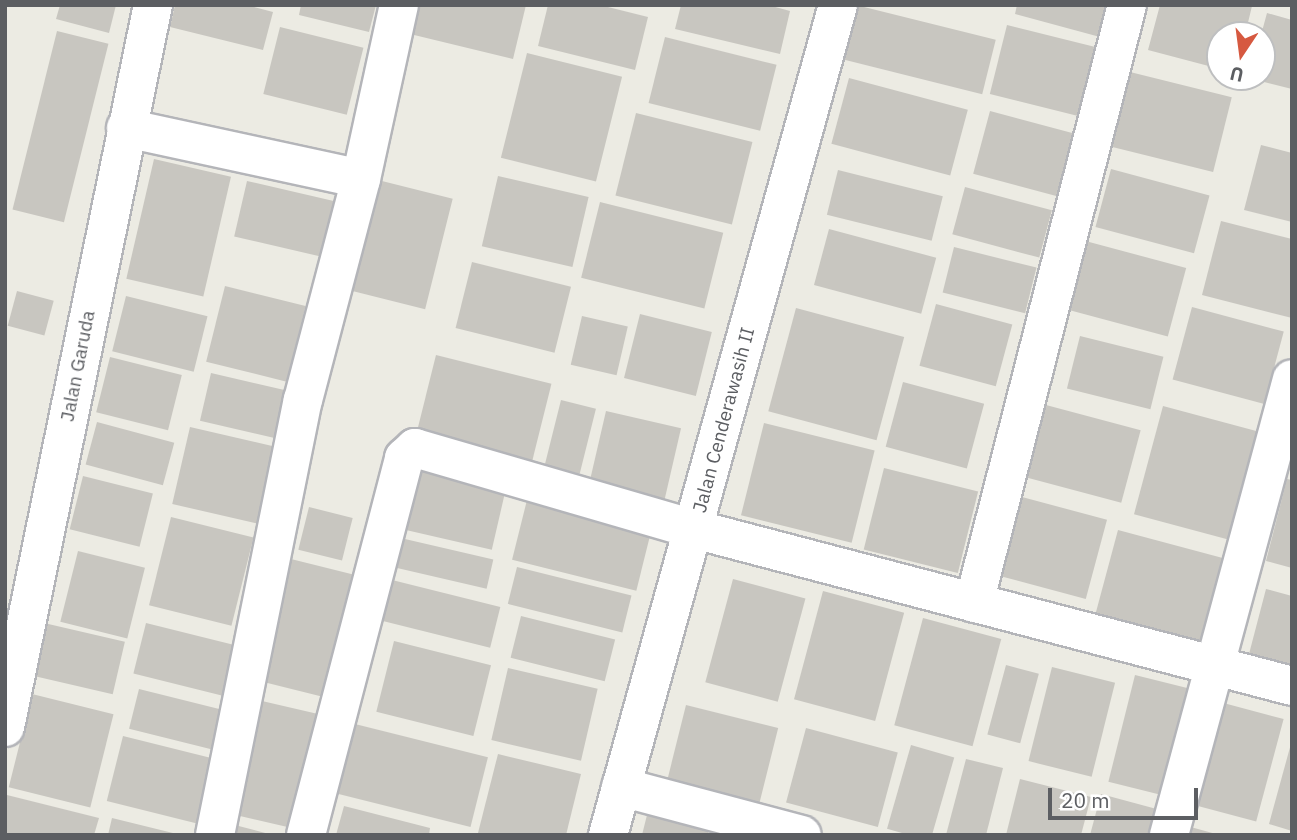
<!DOCTYPE html>
<style>
body{margin:0}
#map{position:relative;width:1297px;height:840px;overflow:hidden;background:#ecebe3;font-family:"IBM Plex Sans",sans-serif}
div>[style]{position:absolute}
[style*='--x']{left:calc(var(--x)*1px);top:calc(var(--y)*1px);width:calc(var(--w)*1px);rotate:calc(var(--a)*1deg)}
.building>*{inset:0;background:#c8c6c0;transform-origin:0 0}
.roads{filter:drop-shadow(2px 0 #b4b5b9) drop-shadow(-2px 0 #b4b5b9) drop-shadow(0 2px #b4b5b9) drop-shadow(0 -2px #b4b5b9)}
.minor>*{height:38px;margin:-19px;padding:0 19px;transform-origin:19px;border-radius:19px;background:#fff}
span{translate:-50% -50%;white-space:nowrap;text-align:center;line-height:1.15;-webkit-text-stroke:5px #fff;paint-order:stroke}
.street-label{font-size:19px;color:#5c5e62}
.frame{position:absolute;inset:0;border:7px solid #5c5e62;pointer-events:none}
.north{position:absolute;left:1206px;top:21px;width:70px;height:70px;box-sizing:border-box;background:#fff;border:2px solid #bebfc0;border-radius:50%;rotate:193deg;font-size:19px;font-weight:700;line-height:28px;text-align:center;color:#5c5e62}
.north::after{content:'';display:block;margin:auto;width:24px;height:32px;background:#d65940;clip-path:polygon(50% 0,100% 100%,50% 72%,0 100%)}
.scale{position:absolute;left:1048px;top:788px;width:150px;height:32px;box-sizing:border-box;border:4px solid #5c5e62;border-top:0;padding-left:9px;font-size:21px;line-height:24px;white-space:nowrap;color:#5c5e62;-webkit-text-stroke:5px #fff;paint-order:stroke}
</style>
<div id="map">
<div class="building">
<div style="clip-path:polygon(60px 5px,116px 5px,109px 33px,56px 19px)"></div>
<div style="clip-path:polygon(175px 5px,247px 5px,273px 12px,263px 50px,170px 27px)"></div>
<div style="clip-path:polygon(301px 5px,376px 5px,369px 32px,299px 15px)"></div>
<div style="clip-path:polygon(417px 5px,526px 5px,513px 59px,410px 34px)"></div>
<div style="clip-path:polygon(548px 5px,600px 5px,648px 17px,635px 70px,538px 46px)"></div>
<div style="clip-path:polygon(681px 5px,768px 5px,790px 11px,780px 54px,675px 29px)"></div>
<div style="left:856px;top:5px;width:144px;height:56px;rotate:14deg"></div>
<div style="clip-path:polygon(1017px 5px,1108px 5px,1100px 37px,1015px 14px)"></div>
<div style="clip-path:polygon(1160px 5px,1249px 5px,1252px 6px,1245px 35px,1220px 35px,1220px 69px,1148px 50px)"></div>
<div style="clip-path:polygon(1267px 13px,1292px 20px,1292px 89px,1248px 78px,1262px 77px,1261px 35px)"></div>
<div style="left:1007px;top:25px;width:92px;height:71px;rotate:14deg"></div>
<div style="left:280px;top:27px;width:86px;height:69px;rotate:14deg"></div>
<div style="left:57px;top:31px;width:53px;height:184px;rotate:14deg"></div>
<div style="left:665px;top:37px;width:115px;height:68px;rotate:14deg"></div>
<div style="left:527px;top:53px;width:98px;height:108px;rotate:14deg"></div>
<div style="left:1126px;top:71px;width:109px;height:77px;rotate:14deg"></div>
<div style="left:849px;top:78px;width:123px;height:68px;rotate:15deg"></div>
<div style="left:990px;top:111px;width:87px;height:65px;rotate:15deg"></div>
<div style="left:636px;top:113px;width:120px;height:85px;rotate:14deg"></div>
<div style="clip-path:polygon(1261px 145px,1292px 153px,1292px 222px,1244px 210px)"></div>
<div style="left:154px;top:159px;width:79px;height:123px;rotate:13deg"></div>
<div style="left:1111px;top:169px;width:102px;height:60px;rotate:15deg"></div>
<div style="left:838px;top:170px;width:108px;height:46px;rotate:14deg"></div>
<div style="left:498px;top:176px;width:93px;height:72px;rotate:13deg"></div>
<div style="left:378px;top:180px;width:77px;height:114px;rotate:14deg"></div>
<div style="left:247px;top:181px;width:90px;height:57px;rotate:13deg"></div>
<div style="left:965px;top:187px;width:90px;height:49px;rotate:15deg"></div>
<div style="left:600px;top:202px;width:127px;height:78px;rotate:14deg"></div>
<div style="clip-path:polygon(1221px 221px,1292px 239px,1292px 318px,1202px 295px)"></div>
<div style="left:829px;top:229px;width:111px;height:58px;rotate:15deg"></div>
<div style="left:1078px;top:239px;width:112px;height:71px;rotate:15deg"></div>
<div style="left:954px;top:247px;width:85px;height:47px;rotate:14deg"></div>
<div style="left:472px;top:262px;width:102px;height:68px;rotate:14deg"></div>
<div style="left:225px;top:286px;width:83px;height:78px;rotate:14deg"></div>
<div style="left:17px;top:291px;width:38px;height:36px;rotate:15deg"></div>
<div style="left:126px;top:296px;width:84px;height:57px;rotate:14deg"></div>
<div style="left:936px;top:304px;width:79px;height:64px;rotate:15deg"></div>
<div style="left:1192px;top:307px;width:95px;height:75px;rotate:15deg"></div>
<div style="left:796px;top:308px;width:112px;height:107px;rotate:15deg"></div>
<div style="left:640px;top:314px;width:74px;height:66px;rotate:14deg"></div>
<div style="left:582px;top:316px;width:47px;height:50px;rotate:13deg"></div>
<div style="left:1080px;top:336px;width:86px;height:54px;rotate:14deg"></div>
<div style="left:436px;top:355px;width:119px;height:87px;rotate:14deg"></div>
<div style="left:110px;top:357px;width:74px;height:57px;rotate:14deg"></div>
<div style="left:211px;top:373px;width:82px;height:49px;rotate:13deg"></div>
<div style="left:903px;top:382px;width:84px;height:67px;rotate:15deg"></div>
<div style="left:561px;top:400px;width:36px;height:67px;rotate:14deg"></div>
<div style="left:1046px;top:405px;width:98px;height:75px;rotate:15deg"></div>
<div style="left:1163px;top:406px;width:110px;height:112px;rotate:15deg"></div>
<div style="left:606px;top:411px;width:77px;height:74px;rotate:13deg"></div>
<div style="left:97px;top:422px;width:80px;height:44px;rotate:15deg"></div>
<div style="left:764px;top:423px;width:114px;height:95px;rotate:14deg"></div>
<div style="left:190px;top:427px;width:91px;height:79px;rotate:13deg"></div>
<div style="left:423px;top:461px;width:87px;height:71px;rotate:13deg"></div>
<div style="left:884px;top:468px;width:97px;height:84px;rotate:14deg"></div>
<div style="left:83px;top:476px;width:72px;height:55px;rotate:14deg"></div>
<div style="clip-path:polygon(1287px 479px,1292px 480px,1292px 568px,1266px 561px)"></div>
<div style="left:530px;top:488px;width:128px;height:74px;rotate:14deg"></div>
<div style="left:1022px;top:497px;width:88px;height:82px;rotate:15deg"></div>
<div style="left:309px;top:507px;width:45px;height:44px;rotate:14deg"></div>
<div style="left:171px;top:517px;width:85px;height:91px;rotate:14deg"></div>
<div style="left:1118px;top:530px;width:119px;height:86px;rotate:15deg"></div>
<div style="left:392px;top:536px;width:104px;height:30px;rotate:13deg"></div>
<div style="left:78px;top:551px;width:69px;height:73px;rotate:14deg"></div>
<div style="left:291px;top:559px;width:63px;height:126px;rotate:14deg"></div>
<div style="left:517px;top:567px;width:118px;height:38px;rotate:14deg"></div>
<div style="left:380px;top:577px;width:124px;height:42px;rotate:14deg"></div>
<div style="left:733px;top:579px;width:75px;height:107px;rotate:15deg"></div>
<div style="clip-path:polygon(1266px 589px,1292px 596px,1292px 665px,1249px 654px)"></div>
<div style="left:823px;top:591px;width:84px;height:112px;rotate:15deg"></div>
<div style="left:521px;top:616px;width:97px;height:43px;rotate:14deg"></div>
<div style="left:923px;top:618px;width:81px;height:111px;rotate:15deg"></div>
<div style="left:44px;top:623px;width:83px;height:54px;rotate:13deg"></div>
<div style="left:146px;top:623px;width:92px;height:52px;rotate:14deg"></div>
<div style="left:394px;top:641px;width:100px;height:73px;rotate:14deg"></div>
<div style="left:1006px;top:665px;width:34px;height:72px;rotate:15deg"></div>
<div style="left:1052px;top:667px;width:65px;height:97px;rotate:14deg"></div>
<div style="left:508px;top:668px;width:92px;height:74px;rotate:13deg"></div>
<div style="left:1135px;top:675px;width:61px;height:110px;rotate:14deg"></div>
<div style="left:139px;top:689px;width:94px;height:41px;rotate:14deg"></div>
<div style="left:32px;top:694px;width:84px;height:96px;rotate:14deg"></div>
<div style="left:262px;top:701px;width:62px;height:117px;rotate:13deg"></div>
<div style="left:1216px;top:701px;width:70px;height:106px;rotate:15deg"></div>
<div style="left:686px;top:705px;width:95px;height:85px;rotate:14deg"></div>
<div style="left:355px;top:724px;width:137px;height:72px;rotate:14deg"></div>
<div style="left:806px;top:728px;width:95px;height:77px;rotate:15deg"></div>
<div style="left:123px;top:736px;width:94px;height:67px;rotate:14deg"></div>
<div style="clip-path:polygon(1292px 740px,1292px 831px,1269px 824px)"></div>
<div style="left:911px;top:745px;width:45px;height:87px;rotate:16deg"></div>
<div style="clip-path:polygon(498px 754px,581px 774px,566px 835px,478px 833px)"></div>
<div style="clip-path:polygon(966px 759px,1003px 768px,986px 835px,946px 835px)"></div>
<div style="clip-path:polygon(1020px 779px,1091px 797px,1081px 835px,1006px 835px)"></div>
<div style="clip-path:polygon(1101px 794px,1164px 811px,1157px 835px,1090px 835px)"></div>
<div style="clip-path:polygon(7px 795px,99px 818px,94px 835px,5px 835px)"></div>
<div style="clip-path:polygon(344px 806px,430px 828px,429px 835px,336px 835px)"></div>
<div style="clip-path:polygon(649px 807px,710px 824px,708px 835px,642px 835px)"></div>
<div style="clip-path:polygon(112px 818px,177px 834px,176px 835px,108px 835px)"></div>
<div style="clip-path:polygon(231px 824px,269px 834px,269px 835px,229px 835px)"></div>
<div style="clip-path:polygon(1187px 826px,1216px 834px,1216px 835px,1185px 835px)"></div>
</div>
<div class="roads">
<div class="minor">
<div style="--x:126;--y:128;--w:240;--a:12.2"></div>
<div style="--x:361;--y:179;--w:178;--a:-77.7"></div>
<div style="--x:974;--y:603;--w:617;--a:-75.65"></div>
<div style="--x:5;--y:727;--w:737;--a:-78.42"></div>
<div style="--x:621;--y:787;--w:187;--a:14.9"></div>
<div style="--x:215;--y:835;--w:444;--a:-78.6"></div>
<div style="--x:303;--y:400;--w:228;--a:-75.3"></div>
<div style="--x:306;--y:835;--w:390;--a:-75.4"></div>
<div style="--x:404;--y:458;--w:15;--a:-42"></div>
<div style="--x:415;--y:448;--w:291;--a:16.2"></div>
<div style="--x:694;--y:529;--w:618;--a:14.71"></div>
<div style="--x:608;--y:835;--w:861;--a:-74.51"></div>
<div style="--x:1169;--y:835;--w:472;--a:-74.9"></div>
</div>
</div>
<div class="street-label">
<span style="left:78px;top:366px;rotate:-79deg">Jalan Garuda</span>
<span style="left:724px;top:420px;rotate:-75deg">Jalan Cenderawasih II</span>
</div>
<div class="frame"></div>
<div class="north">U</div>
<div class="scale">20 m</div>
</div>
